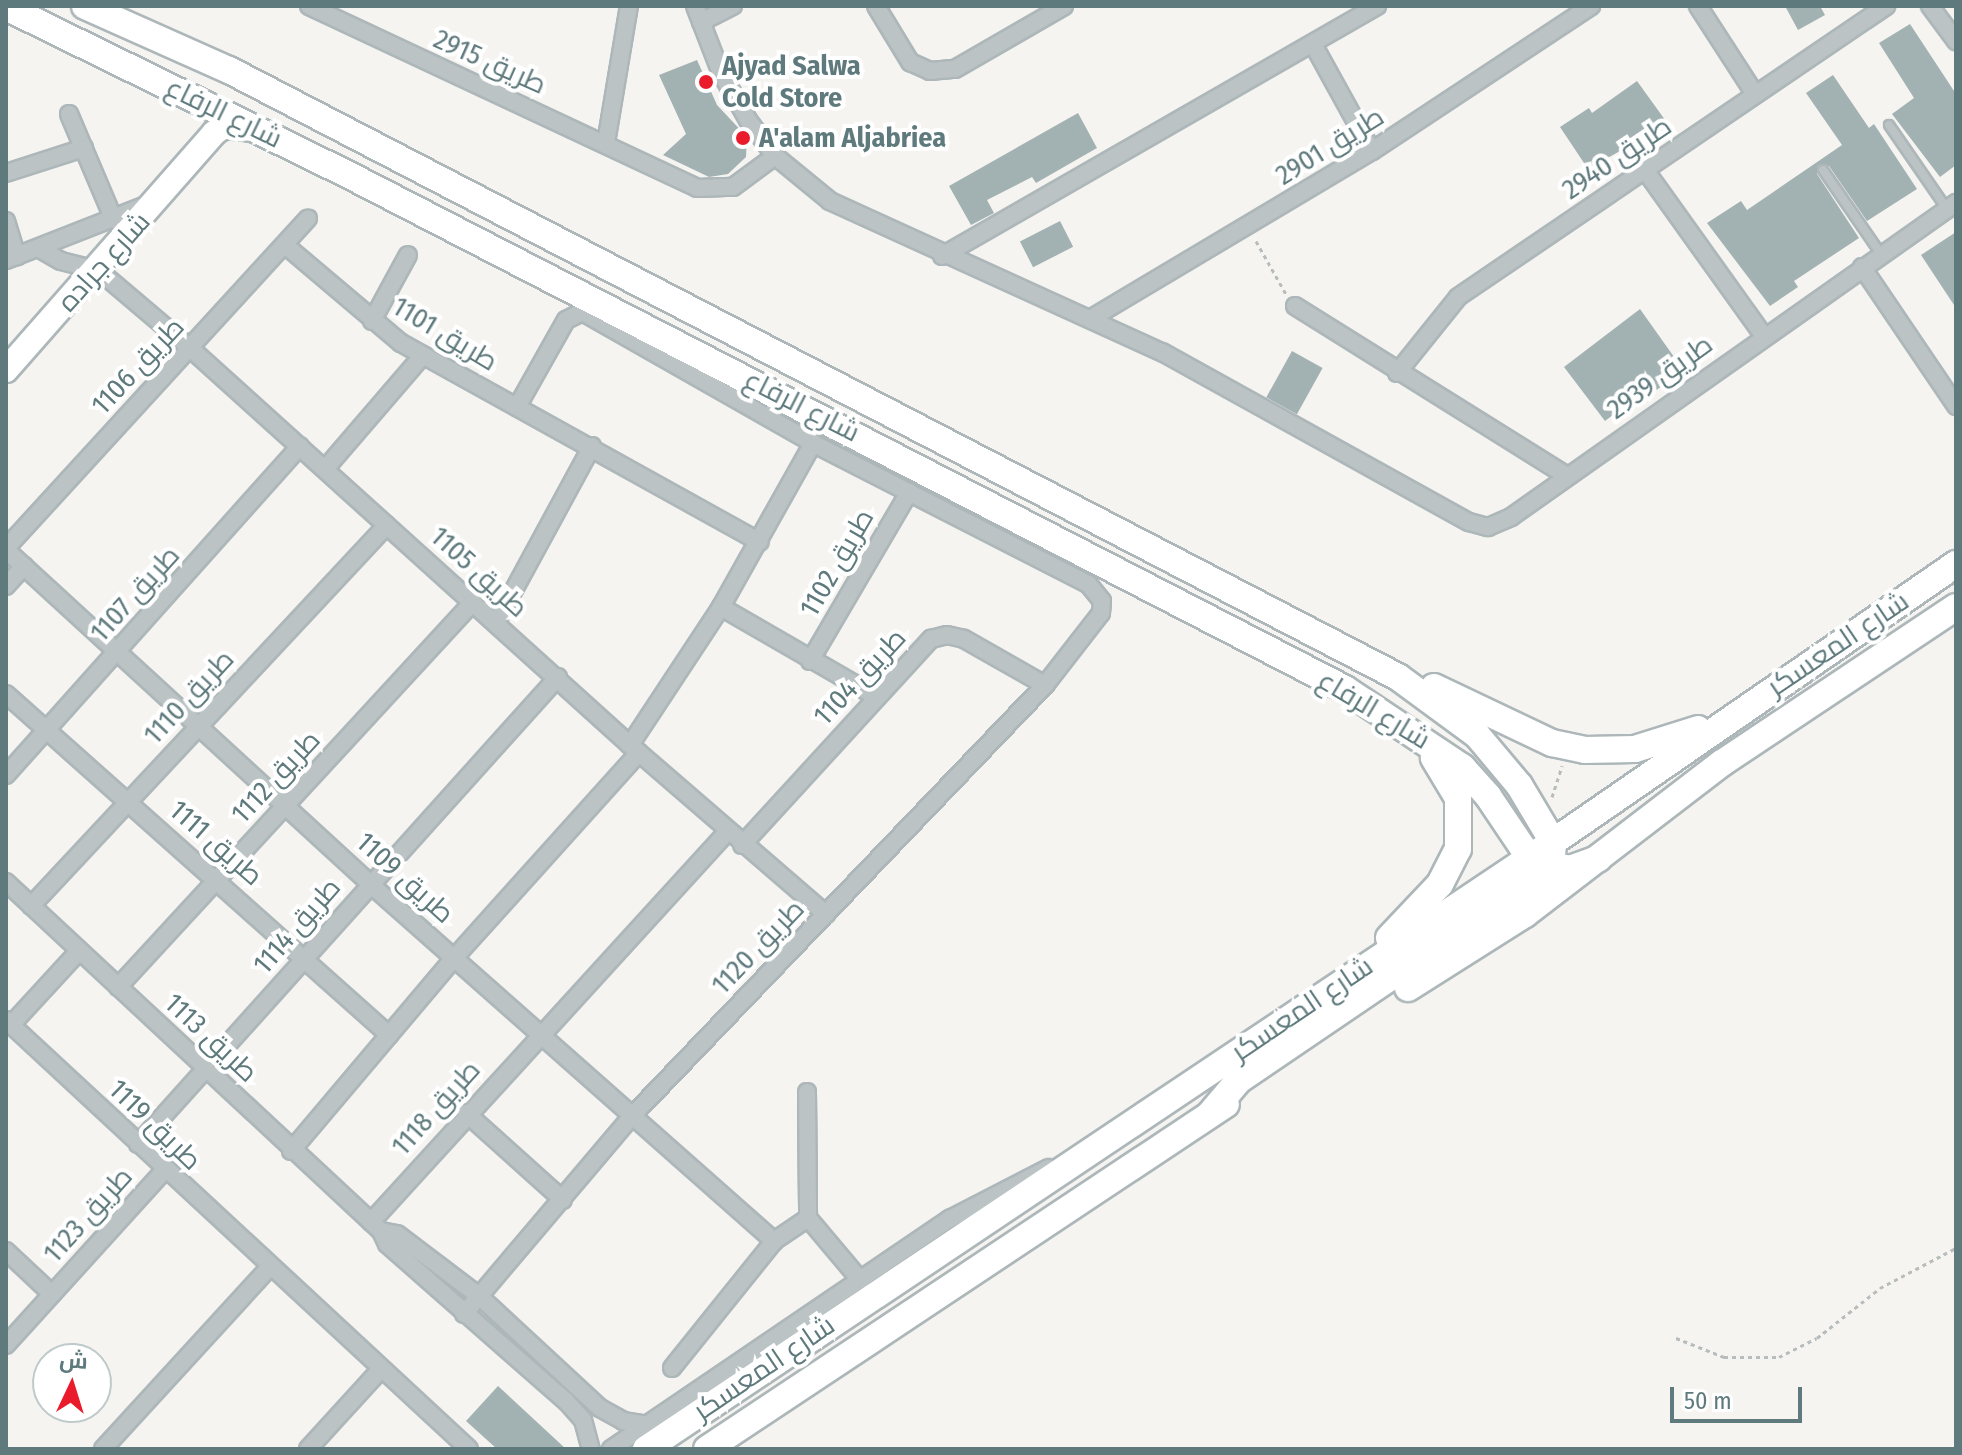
<!DOCTYPE html>
<meta charset="utf-8">
<style>
body{margin:0}
#map{position:relative;width:1962px;height:1455px;overflow:hidden;background:#f5f4f1;font-family:"Fira Sans Condensed",Cairo,sans-serif}
div>[style]{position:absolute}
[style*='--x']{left:calc(var(--x)*1px);top:calc(var(--y)*1px);width:calc(var(--w)*1px);rotate:calc(var(--a)*1deg)}
.building>*{inset:0;background:#a2b1b1;transform-origin:0 0}
.path>*{height:3px;margin-top:-1.5px;transform-origin:0;background:repeating-linear-gradient(90deg,#b7bcbd 0 4px,transparent 0 8px)}
.roads{filter:drop-shadow(2px 0 #adb7b9) drop-shadow(-2px 0 #adb7b9) drop-shadow(0 2px #adb7b9) drop-shadow(0 -2px #adb7b9)}
.lane>*{height:8px;margin:-4px;padding:0 4px;transform-origin:4px;border-radius:4px;background:#bbc3c4}
.street>*{height:16px;margin:-8px;padding:0 8px;transform-origin:8px;border-radius:8px;background:#bbc3c4}
.secondary>*{height:24px;margin:-12px;padding:0 12px;transform-origin:12px;border-radius:12px;background:#fff}
.primary>*{height:26px;margin:-13px;padding:0 13px;transform-origin:13px;border-radius:13px;background:#fff}
.dots>*{width:22px;height:22px;translate:-50% -50%;box-sizing:border-box;border:4px solid #fff;border-radius:50%}
span{translate:-50% -50%;white-space:nowrap;text-align:center;line-height:1.15;-webkit-text-stroke:8px #fff;paint-order:stroke}
.street-label{font-size:28px;color:#5f7a7d}
.poi-label{font-size:28px;color:#5f7a7d;font-weight:700}
.left{translate:0 -50%;text-align:left}
.frame{position:absolute;inset:0;border:8px solid #5f7a7d;pointer-events:none}
.north{position:absolute;left:32px;top:1343px;width:80px;height:80px;box-sizing:border-box;background:#fff;border:2px solid #bfcacb;border-radius:50%;rotate:4deg;font-size:22px;font-weight:700;line-height:32px;text-align:center;color:#5f7a7d}
.north::after{content:'';display:block;margin:auto;width:28px;height:36px;background:#ea1c2b;clip-path:polygon(50% 0,100% 100%,50% 72%,0 100%)}
.scale{position:absolute;left:1670px;top:1387px;width:132px;height:36px;box-sizing:border-box;border:4px solid #5f7a7d;border-top:0;padding-left:10px;font-size:24px;line-height:28px;white-space:nowrap;color:#5f7a7d;-webkit-text-stroke:6px #fff;paint-order:stroke}
</style>
<div id="map">
<div class="building">
<div style="clip-path:polygon(1785px 6px,1820px 6px,1825px 15px,1798px 30px)"></div>
<div style="clip-path:polygon(1910px 24px,1956px 94px,1956px 165px,1940px 177px,1892px 114px,1914px 98px,1879px 43px)"></div>
<div style="clip-path:polygon(697px 60px,717px 105px,747px 137px,746px 157px,728px 174px,709px 177px,663px 155px,686px 134px,659px 75px)"></div>
<div style="clip-path:polygon(1833px 75px,1869px 128px,1874px 124px,1917px 189px,1867px 221px,1829px 166px,1818px 165px,1817px 174px,1859px 238px,1794px 281px,1798px 287px,1770px 306px,1707px 223px,1741px 201px,1747px 210px,1842px 145px,1806px 93px)"></div>
<div style="clip-path:polygon(1637px 81px,1668px 124px,1588px 169px,1560px 127px,1589px 108px,1592px 113px)"></div>
<div style="clip-path:polygon(1078px 113px,1097px 148px,1036px 183px,1032px 177px,987px 200px,994px 213px,971px 225px,949px 186px)"></div>
<div style="left:1060px;top:221px;width:29px;height:45px;rotate:63deg"></div>
<div style="clip-path:polygon(1956px 232px,1956px 308px,1921px 255px)"></div>
<div style="clip-path:polygon(1640px 309px,1684px 371px,1652px 393px,1648px 388px,1605px 421px,1564px 367px)"></div>
<div style="left:1292px;top:351px;width:35px;height:53px;rotate:29deg"></div>
<div style="clip-path:polygon(498px 1386px,566px 1449px,497px 1449px,466px 1421px)"></div>
</div>
<div class="path">
<div style="--x:1256;--y:241;--w:61;--a:60.5"></div>
<div style="--x:1552;--y:797;--w:33;--a:-72"></div>
<div style="--x:1676;--y:1338;--w:52;--a:21.6"></div>
<div style="--x:1724;--y:1357;--w:55;--a:0"></div>
<div style="--x:1779;--y:1357;--w:42;--a:-26.6"></div>
<div style="--x:1817;--y:1338;--w:80;--a:-38.4"></div>
<div style="--x:1880;--y:1288;--w:86;--a:-27.8"></div>
</div>
<div class="roads">
<div class="lane">
<div style="--x:1889;--y:125;--w:102;--a:55.4"></div>
<div style="--x:1823;--y:170;--w:102;--a:55.4"></div>
</div>
<div class="street">
<div style="--x:309;--y:6;--w:429;--a:25.1"></div>
<div style="--x:697;--y:188;--w:36;--a:-2"></div>
<div style="--x:733;--y:187;--w:52;--a:-36.4"></div>
<div style="--x:695;--y:6;--w:72;--a:68.8"></div>
<div style="--x:721;--y:73;--w:54;--a:60.1"></div>
<div style="--x:748;--y:120;--w:45;--a:53.1"></div>
<div style="--x:775;--y:156;--w:71;--a:39.3"></div>
<div style="--x:830;--y:201;--w:365;--a:24.5"></div>
<div style="--x:1162;--y:352;--w:351;--a:29"></div>
<div style="--x:1469;--y:522;--w:20;--a:15"></div>
<div style="--x:1488;--y:527;--w:25;--a:-23"></div>
<div style="--x:1511;--y:517;--w:545;--a:-35.21"></div>
<div style="--x:876;--y:6;--w:66;--a:58.7"></div>
<div style="--x:910;--y:62;--w:22;--a:24"></div>
<div style="--x:930;--y:71;--w:25;--a:-5"></div>
<div style="--x:955;--y:69;--w:126;--a:-30"></div>
<div style="--x:1698;--y:6;--w:105;--a:57.1"></div>
<div style="--x:1930;--y:6;--w:44;--a:53.4"></div>
<div style="--x:701;--y:22;--w:36;--a:-27"></div>
<div style="--x:1314;--y:46;--w:120;--a:61.1"></div>
<div style="--x:69;--y:114;--w:115;--a:67"></div>
<div style="--x:606;--y:143;--w:139;--a:-80.5"></div>
<div style="--x:1645;--y:170;--w:203;--a:54.4"></div>
<div style="--x:6;--y:173;--w:82;--a:-17.8"></div>
<div style="--x:6;--y:221;--w:37;--a:73"></div>
<div style="--x:285;--y:245;--w:152;--a:40.2"></div>
<div style="--x:401;--y:343;--w:410;--a:29"></div>
<div style="--x:40;--y:249;--w:24;--a:30"></div>
<div style="--x:61;--y:261;--w:38;--a:14"></div>
<div style="--x:98;--y:270;--w:121;--a:40.3"></div>
<div style="--x:190;--y:348;--w:593;--a:42.06"></div>
<div style="--x:630;--y:745;--w:259;--a:40.8"></div>
<div style="--x:942;--y:256;--w:502;--a:-29.89"></div>
<div style="--x:6;--y:260;--w:150;--a:-21.4"></div>
<div style="--x:1862;--y:267;--w:168;--a:55.9"></div>
<div style="--x:1295;--y:306;--w:321;--a:32"></div>
<div style="--x:1090;--y:319;--w:328;--a:-30.8"></div>
<div style="--x:1372;--y:151;--w:263;--a:-33.5"></div>
<div style="--x:372;--y:321;--w:75;--a:-61.4"></div>
<div style="--x:1397;--y:373;--w:97;--a:-51.2"></div>
<div style="--x:1458;--y:297;--w:518;--a:-34.21"></div>
<div style="--x:325;--y:469;--w:150;--a:-49.3"></div>
<div style="--x:6;--y:548;--w:447;--a:-47.5"></div>
<div style="--x:6;--y:550;--w:493;--a:42.5"></div>
<div style="--x:369;--y:883;--w:541;--a:41.48"></div>
<div style="--x:6;--y:586;--w:27;--a:-48"></div>
<div style="--x:721;--y:607;--w:178;--a:30"></div>
<div style="--x:497;--y:621;--w:199;--a:-61.5"></div>
<div style="--x:810;--y:661;--w:196;--a:-59.6"></div>
<div style="--x:6;--y:694;--w:513;--a:41.68"></div>
<div style="--x:630;--y:745;--w:165;--a:-56.6"></div>
<div style="--x:721;--y:607;--w:188;--a:-60.7"></div>
<div style="--x:6;--y:775;--w:441;--a:-48.2"></div>
<div style="--x:742;--y:845;--w:280;--a:-47.5"></div>
<div style="--x:931;--y:639;--w:16;--a:-14"></div>
<div style="--x:947;--y:635;--w:17;--a:13"></div>
<div style="--x:964;--y:639;--w:93;--a:29.6"></div>
<div style="--x:6;--y:882;--w:512;--a:42.94"></div>
<div style="--x:381;--y:1231;--w:14;--a:65"></div>
<div style="--x:387;--y:1244;--w:238;--a:41.3"></div>
<div style="--x:566;--y:1401;--w:25;--a:48"></div>
<div style="--x:583;--y:1420;--w:30;--a:75"></div>
<div style="--x:31;--y:906;--w:521;--a:-46.94"></div>
<div style="--x:118;--y:987;--w:524;--a:-47.32"></div>
<div style="--x:6;--y:1020;--w:631;--a:42.82"></div>
<div style="--x:11;--y:1025;--w:100;--a:-47.4"></div>
<div style="--x:807;--y:1092;--w:126;--a:89.5"></div>
<div style="--x:808;--y:1218;--w:82;--a:49.9"></div>
<div style="--x:466;--y:1113;--w:130;--a:41.9"></div>
<div style="--x:138;--y:1144;--w:628;--a:-48.03"></div>
<div style="--x:291;--y:1151;--w:254;--a:-49.8"></div>
<div style="--x:455;--y:957;--w:275;--a:-48"></div>
<div style="--x:371;--y:1222;--w:529;--a:-47.6"></div>
<div style="--x:381;--y:1231;--w:16;--a:11"></div>
<div style="--x:397;--y:1234;--w:103;--a:37.1"></div>
<div style="--x:479;--y:1296;--w:165;--a:42.8"></div>
<div style="--x:600;--y:1408;--w:26;--a:29"></div>
<div style="--x:623;--y:1421;--w:25;--a:9"></div>
<div style="--x:6;--y:1251;--w:63;--a:43.1"></div>
<div style="--x:464;--y:1314;--w:261;--a:-49.7"></div>
<div style="--x:633;--y:1115;--w:596;--a:-46.22"></div>
<div style="--x:1045;--y:685;--w:91;--a:-52.1"></div>
<div style="--x:1101;--y:613;--w:12;--a:-85"></div>
<div style="--x:1102;--y:601;--w:22;--a:-129"></div>
<div style="--x:1088;--y:584;--w:309;--a:-152.9"></div>
<div style="--x:813;--y:443;--w:266;--a:-150.4"></div>
<div style="--x:582;--y:312;--w:18;--a:153"></div>
<div style="--x:566;--y:320;--w:100;--a:119.4"></div>
<div style="--x:6;--y:1345;--w:235;--a:-47.8"></div>
<div style="--x:672;--y:1368;--w:163;--a:-51.2"></div>
<div style="--x:774;--y:1241;--w:41;--a:-34.1"></div>
<div style="--x:103;--y:1449;--w:246;--a:-47.5"></div>
<div style="--x:308;--y:1449;--w:108;--a:-47.6"></div>
<div style="--x:611;--y:1449;--w:410;--a:-34.2"></div>
<div style="--x:950;--y:1219;--w:111;--a:-27.3"></div>
</div>
<div class="secondary">
<div style="--x:6;--y:370;--w:315;--a:-48.7"></div>
<div style="--x:214;--y:133;--w:12;--a:-35"></div>
<div style="--x:224;--y:126;--w:27;--a:6"></div>
</div>
<div class="primary">
<div style="--x:85;--y:6;--w:158;--a:24"></div>
<div style="--x:229;--y:70;--w:1317;--a:27.44"></div>
<div style="--x:1398;--y:677;--w:98;--a:36.3"></div>
<div style="--x:1477;--y:735;--w:65;--a:50"></div>
<div style="--x:1519;--y:785;--w:66;--a:59.2"></div>
<div style="--x:1553;--y:842;--w:26;--a:94"></div>
<div style="--x:1551;--y:868;--w:379;--a:145.8"></div>
<div style="--x:1238;--y:1081;--w:42;--a:130.2"></div>
<div style="--x:6;--y:7;--w:377;--a:26.1"></div>
<div style="--x:345;--y:173;--w:1125;--a:27.29"></div>
<div style="--x:1345;--y:689;--w:141;--a:33.7"></div>
<div style="--x:1462;--y:767;--w:39;--a:48"></div>
<div style="--x:1488;--y:796;--w:73;--a:56.1"></div>
<div style="--x:1529;--y:857;--w:13;--a:32"></div>
<div style="--x:1540;--y:864;--w:30;--a:9"></div>
<div style="--x:1570;--y:869;--w:30;--a:-20"></div>
<div style="--x:1434;--y:687;--w:131;--a:25.4"></div>
<div style="--x:1552;--y:743;--w:34;--a:12"></div>
<div style="--x:1585;--y:750;--w:50;--a:-1.1"></div>
<div style="--x:1635;--y:749;--w:66;--a:-17.6"></div>
<div style="--x:1389;--y:938;--w:74;--a:-46.6"></div>
<div style="--x:1440;--y:884;--w:39;--a:-63"></div>
<div style="--x:1458;--y:849;--w:51;--a:-90"></div>
<div style="--x:1458;--y:798;--w:47;--a:-121"></div>
<div style="--x:1408;--y:988;--w:138;--a:-32.3"></div>
<div style="--x:1525;--y:914;--w:248;--a:-37.5"></div>
<div style="--x:1722;--y:763;--w:281;--a:-33.7"></div>
<div style="--x:646;--y:1449;--w:1091;--a:-33.79"></div>
<div style="--x:1553;--y:842;--w:490;--a:-34.6"></div>
<div style="--x:707;--y:1449;--w:623;--a:-33.61"></div>
</div>
</div>
<div class="dots">
<div style="left:706px;top:82px;background:#ea1c2b"></div>
<div style="left:743px;top:138px;background:#ea1c2b"></div>
</div>
<div class="street-label">
<span style="left:490px;top:62px;rotate:24deg">طريق 2915</span>
<span style="left:224px;top:113px;rotate:26deg">شارع الرفاع</span>
<span style="left:1330px;top:146px;rotate:-32deg">طريق 2901</span>
<span style="left:1617px;top:158px;rotate:-34deg">طريق 2940</span>
<span style="left:104px;top:262px;rotate:-48deg">شارع جراده</span>
<span style="left:445px;top:334px;rotate:31deg">طريق 1101</span>
<span style="left:138px;top:366px;rotate:-47deg">طريق 1106</span>
<span style="left:1660px;top:377px;rotate:-36deg">طريق 2939</span>
<span style="left:802px;top:406px;rotate:27deg">شارع الرفاع</span>
<span style="left:837px;top:563px;rotate:-60deg">طريق 1102</span>
<span style="left:479px;top:572px;rotate:42deg">طريق 1105</span>
<span style="left:135px;top:594px;rotate:-48deg">طريق 1107</span>
<span style="left:1838px;top:644px;rotate:-34deg">شارع المعسكر</span>
<span style="left:860px;top:677px;rotate:-47deg">طريق 1104</span>
<span style="left:189px;top:697px;rotate:-47deg">طريق 1110</span>
<span style="left:1374px;top:710px;rotate:31deg">شارع الرفاع</span>
<span style="left:276px;top:777px;rotate:-47deg">طريق 1112</span>
<span style="left:216px;top:843px;rotate:41deg">طريق 1111</span>
<span style="left:405px;top:878px;rotate:42deg">طريق 1109</span>
<span style="left:297px;top:926px;rotate:-49deg">طريق 1114</span>
<span style="left:758px;top:947px;rotate:-46deg">طريق 1120</span>
<span style="left:1302px;top:1009px;rotate:-34deg">شارع المعسكر</span>
<span style="left:211px;top:1038px;rotate:43deg">طريق 1113</span>
<span style="left:436px;top:1108px;rotate:-48deg">طريق 1118</span>
<span style="left:155px;top:1125px;rotate:44deg">طريق 1119</span>
<span style="left:88px;top:1215px;rotate:-48deg">طريق 1123</span>
<span style="left:764px;top:1368px;rotate:-34deg">شارع المعسكر</span>
</div>
<div class="poi-label">
<span class="left" style="left:722px;top:82px">Ajyad Salwa<br>Cold Store</span>
<span class="left" style="left:759px;top:138px">A'alam Aljabriea</span>
</div>
<div class="frame"></div>
<div class="north">ش</div>
<div class="scale">50 m</div>
</div>
